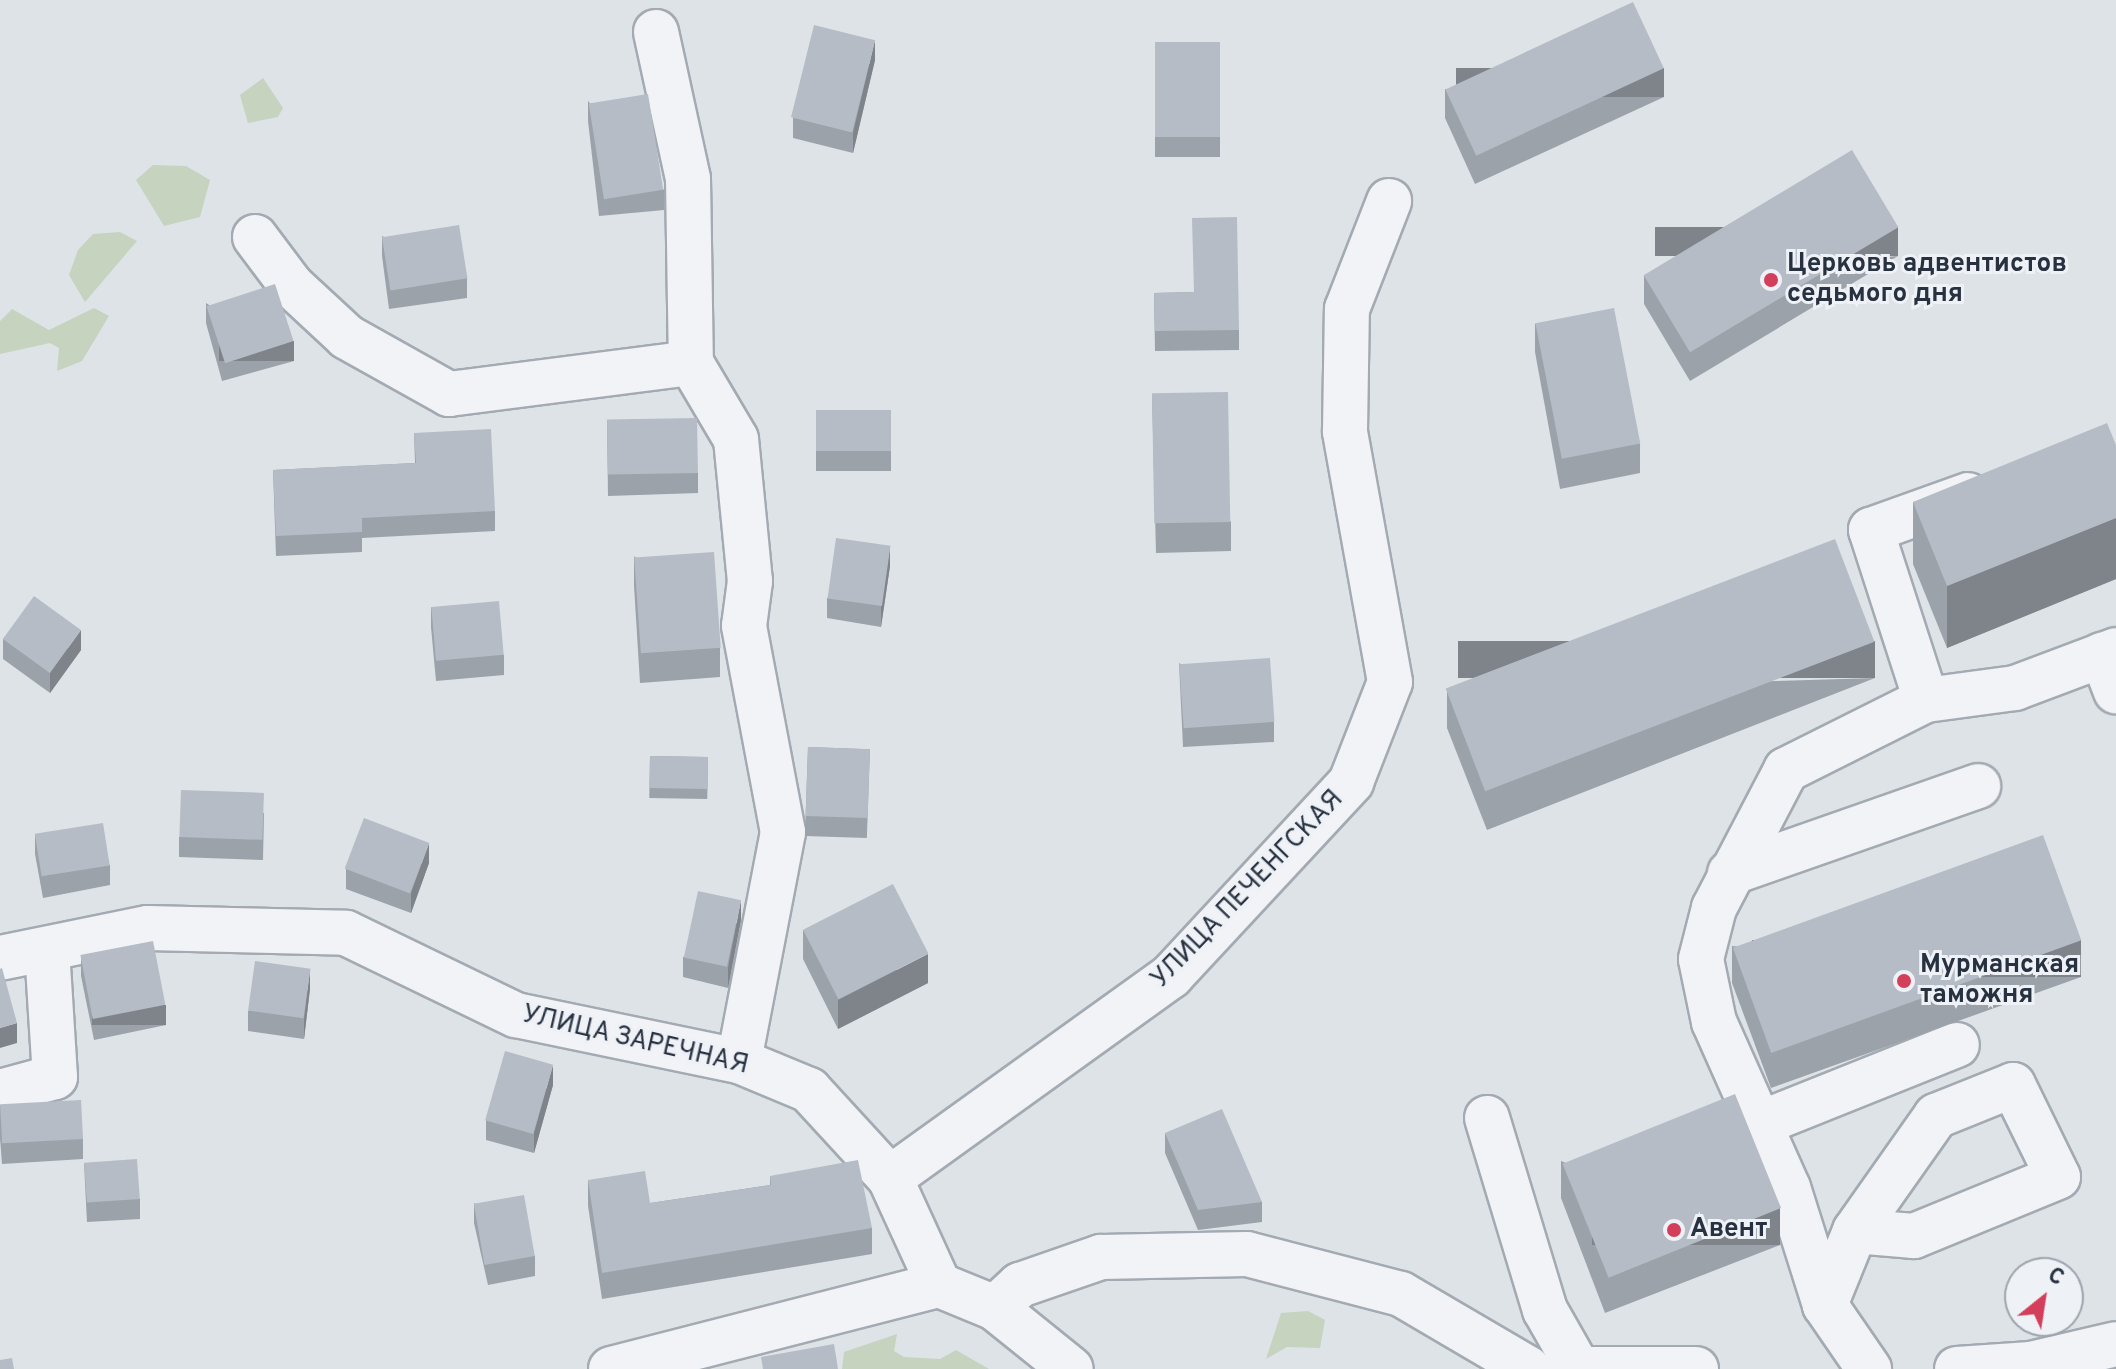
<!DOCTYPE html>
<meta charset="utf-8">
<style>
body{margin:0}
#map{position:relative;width:2116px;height:1369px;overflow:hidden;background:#dee3e8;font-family:Overpass,sans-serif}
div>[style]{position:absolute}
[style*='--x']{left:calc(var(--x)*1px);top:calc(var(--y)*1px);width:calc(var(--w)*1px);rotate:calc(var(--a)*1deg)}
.green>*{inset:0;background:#c5d3bf}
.roads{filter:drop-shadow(2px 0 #a3aab2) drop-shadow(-2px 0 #a3aab2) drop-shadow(0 2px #a3aab2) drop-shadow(0 -2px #a3aab2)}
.minor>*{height:44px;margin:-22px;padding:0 22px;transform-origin:22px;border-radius:22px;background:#f1f3f7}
.wall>*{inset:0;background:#9ca2a9;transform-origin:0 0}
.shaded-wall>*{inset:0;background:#7f848a;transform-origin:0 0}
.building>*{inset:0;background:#b5bcc5;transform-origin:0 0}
.dots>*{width:22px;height:22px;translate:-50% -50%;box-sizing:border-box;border:4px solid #eef1f6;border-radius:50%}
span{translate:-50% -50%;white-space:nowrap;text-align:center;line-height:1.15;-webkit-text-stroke:6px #eef1f6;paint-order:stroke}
.poi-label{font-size:26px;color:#273140;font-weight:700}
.left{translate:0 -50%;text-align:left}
.street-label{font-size:26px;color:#273140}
.north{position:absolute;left:2004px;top:1257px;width:80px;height:80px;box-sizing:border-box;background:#eef1f6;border:2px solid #9ea4ad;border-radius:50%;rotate:30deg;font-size:22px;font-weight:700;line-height:32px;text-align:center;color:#273140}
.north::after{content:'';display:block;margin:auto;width:28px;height:36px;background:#d33e5b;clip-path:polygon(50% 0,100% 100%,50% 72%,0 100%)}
</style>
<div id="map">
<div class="green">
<div style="clip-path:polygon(263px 78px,283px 108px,278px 117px,248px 123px,240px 95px)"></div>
<div style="clip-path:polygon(153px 165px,186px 166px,210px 180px,200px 217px,164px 226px,136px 180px)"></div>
<div style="clip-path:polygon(120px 232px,137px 241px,85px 302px,69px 275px,78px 250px,93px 234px)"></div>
<div style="clip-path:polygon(94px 308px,109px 316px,82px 361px,57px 371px,59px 348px,50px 343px,0 354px,0 321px,12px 309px,49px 330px)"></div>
<div style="clip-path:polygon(1308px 1311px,1325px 1320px,1320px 1348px,1287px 1347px,1266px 1359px,1281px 1313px)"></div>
<div style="clip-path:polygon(897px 1334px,894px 1351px,904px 1357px,940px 1359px,956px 1350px,989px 1369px,842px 1369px,844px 1352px)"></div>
</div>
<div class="roads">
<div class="minor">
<div style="--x:656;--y:32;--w:150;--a:77.7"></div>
<div style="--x:688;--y:179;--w:184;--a:89.1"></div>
<div style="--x:255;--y:237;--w:60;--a:53.1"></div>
<div style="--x:291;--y:285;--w:76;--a:42.9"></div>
<div style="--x:347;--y:337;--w:117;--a:29.2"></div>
<div style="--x:449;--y:394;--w:244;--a:-7.3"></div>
<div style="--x:691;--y:363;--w:88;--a:59.4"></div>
<div style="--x:736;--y:439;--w:143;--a:84.4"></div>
<div style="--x:750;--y:581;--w:45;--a:97.6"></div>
<div style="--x:744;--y:626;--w:210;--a:79.3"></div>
<div style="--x:783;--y:832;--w:233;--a:100.9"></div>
<div style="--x:2102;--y:655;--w:39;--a:69"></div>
<div style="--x:1926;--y:700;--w:179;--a:-107.9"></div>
<div style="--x:1871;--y:530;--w:103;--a:-19.8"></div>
<div style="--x:1730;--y:873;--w:263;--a:-19.3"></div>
<div style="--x:0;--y:958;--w:151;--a:-11.5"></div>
<div style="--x:148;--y:928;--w:198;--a:1.4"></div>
<div style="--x:346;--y:933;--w:189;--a:25.8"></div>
<div style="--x:516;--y:1015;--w:228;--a:11.7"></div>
<div style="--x:739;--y:1061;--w:76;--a:22.5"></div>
<div style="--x:809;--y:1090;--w:120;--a:47.4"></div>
<div style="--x:890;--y:1178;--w:118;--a:65.4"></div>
<div style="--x:0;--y:1092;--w:57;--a:-15.3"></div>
<div style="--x:55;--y:1077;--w:128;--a:-93.6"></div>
<div style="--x:1487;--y:1118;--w:201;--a:73.2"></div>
<div style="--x:1545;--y:1310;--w:67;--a:60.4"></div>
<div style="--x:1759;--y:1124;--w:213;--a:-21.8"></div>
<div style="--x:890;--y:1178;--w:346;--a:-35.7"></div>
<div style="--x:1171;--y:976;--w:265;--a:-47.1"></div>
<div style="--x:1351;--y:782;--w:107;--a:-68.7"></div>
<div style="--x:1390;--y:682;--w:255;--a:-100.2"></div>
<div style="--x:1345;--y:431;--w:122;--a:-89.1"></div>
<div style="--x:1347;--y:309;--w:116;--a:-68.7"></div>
<div style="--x:1855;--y:1231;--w:141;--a:-54.8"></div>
<div style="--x:1936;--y:1116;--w:83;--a:-21.9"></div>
<div style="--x:2013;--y:1085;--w:102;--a:63.9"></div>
<div style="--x:2058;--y:1177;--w:156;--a:157.7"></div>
<div style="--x:1914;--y:1236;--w:59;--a:-175.2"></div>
<div style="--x:1855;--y:1231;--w:80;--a:112.1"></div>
<div style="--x:1825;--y:1305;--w:78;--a:55.5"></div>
<div style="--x:1825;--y:1305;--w:123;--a:-107.5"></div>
<div style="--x:1788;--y:1188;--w:182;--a:-114"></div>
<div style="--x:1714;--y:1022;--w:64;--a:-101.7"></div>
<div style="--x:1701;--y:959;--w:53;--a:-75.7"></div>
<div style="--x:1714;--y:908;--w:156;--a:-62.4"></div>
<div style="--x:1786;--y:770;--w:157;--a:-26.6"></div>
<div style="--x:1926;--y:700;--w:90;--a:-7.7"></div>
<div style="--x:2015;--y:688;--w:108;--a:-20.6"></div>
<div style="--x:995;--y:1308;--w:34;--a:-43"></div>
<div style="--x:1020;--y:1285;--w:86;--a:-19.1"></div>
<div style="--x:1101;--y:1257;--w:146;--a:-1.2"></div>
<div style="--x:1247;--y:1254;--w:159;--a:14.6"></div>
<div style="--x:1401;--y:1294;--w:148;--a:30.4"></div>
<div style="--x:611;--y:1369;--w:339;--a:-14.4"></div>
<div style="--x:939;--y:1285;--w:61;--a:22.3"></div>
<div style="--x:995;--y:1308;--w:97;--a:38.8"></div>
<div style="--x:1563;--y:1369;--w:133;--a:0"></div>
<div style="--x:1957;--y:1369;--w:74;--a:-3.9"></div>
<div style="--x:2031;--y:1364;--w:87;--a:-13.2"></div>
</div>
</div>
<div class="wall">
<div style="left:1155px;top:42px;width:65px;height:115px"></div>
<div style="clip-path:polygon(875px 60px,853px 153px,793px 138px,793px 118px)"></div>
<div style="clip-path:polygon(1445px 89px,1664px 97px,1475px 184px,1445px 118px)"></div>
<div style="clip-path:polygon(588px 101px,664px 190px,664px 210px,599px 216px,588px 121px)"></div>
<div style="clip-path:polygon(382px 236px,467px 278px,467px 298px,389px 309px,382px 256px)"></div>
<div style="clip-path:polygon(1898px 256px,1690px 381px,1644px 304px,1644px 275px)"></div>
<div style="clip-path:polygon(1193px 292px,1239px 330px,1239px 350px,1155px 351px,1154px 293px)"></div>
<div style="clip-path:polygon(206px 303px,294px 361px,222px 381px,206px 323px)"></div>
<div style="clip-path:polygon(1535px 323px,1640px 444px,1640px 473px,1560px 489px,1535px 352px)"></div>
<div style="clip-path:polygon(1152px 394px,1231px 522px,1231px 551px,1156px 553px)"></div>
<div style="left:816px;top:410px;width:75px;height:61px"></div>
<div style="clip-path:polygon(607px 420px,698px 473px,698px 493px,608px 496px)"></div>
<div style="clip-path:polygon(414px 433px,495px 511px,495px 531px,362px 538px,362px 552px,276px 556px,273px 470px,415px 463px)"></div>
<div style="clip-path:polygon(2116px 445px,2116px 579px,1947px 648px,1913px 564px,1913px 502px)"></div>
<div style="clip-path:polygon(634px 556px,720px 648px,720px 677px,640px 683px,634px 586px)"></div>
<div style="clip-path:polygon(890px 566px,881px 627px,827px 618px,827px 598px)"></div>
<div style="clip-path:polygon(431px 607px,504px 655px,504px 675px,436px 681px,431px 627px)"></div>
<div style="clip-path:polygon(3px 639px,81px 650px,50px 693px,3px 659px)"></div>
<div style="clip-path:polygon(1179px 663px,1274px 722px,1274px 742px,1183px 747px)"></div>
<div style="clip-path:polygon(1875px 678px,1487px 830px,1447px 728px,1447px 691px)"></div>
<div style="left:808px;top:747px;width:62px;height:89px;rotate:2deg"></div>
<div style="left:650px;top:756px;width:58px;height:42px;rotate:1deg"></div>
<div style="clip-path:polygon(264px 813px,263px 860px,179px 857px,179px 837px)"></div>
<div style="clip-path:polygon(35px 834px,110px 865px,110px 885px,43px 898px,35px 854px)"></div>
<div style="clip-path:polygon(429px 863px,411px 913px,346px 889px,346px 869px)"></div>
<div style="clip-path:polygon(741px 920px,728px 988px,683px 977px,683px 957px)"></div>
<div style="clip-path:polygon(803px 930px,928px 983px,838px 1029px,803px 959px)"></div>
<div style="clip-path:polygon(1732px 946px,2081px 977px,1771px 1088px,1732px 983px)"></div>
<div style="clip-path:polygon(81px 956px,166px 1025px,94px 1040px,81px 976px)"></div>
<div style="clip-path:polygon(310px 989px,304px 1039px,248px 1031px,248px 1011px)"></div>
<div style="clip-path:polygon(553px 1085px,534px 1153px,486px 1140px,486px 1120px)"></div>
<div style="clip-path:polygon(0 1105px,83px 1139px,83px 1159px,2px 1164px,0 1138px)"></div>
<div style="clip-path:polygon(1165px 1133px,1262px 1202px,1262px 1222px,1198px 1230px,1165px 1153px)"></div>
<div style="clip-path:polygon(1561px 1161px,1780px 1245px,1605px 1313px,1561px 1198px)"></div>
<div style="clip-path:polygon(84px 1163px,140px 1199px,140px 1219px,87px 1222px)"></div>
<div style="clip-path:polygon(770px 1176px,872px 1228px,872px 1254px,602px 1299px,588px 1206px,588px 1180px,650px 1203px,770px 1185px)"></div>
<div style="clip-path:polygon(474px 1203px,535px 1256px,535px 1276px,488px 1285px,474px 1223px)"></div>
</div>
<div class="shaded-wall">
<div style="clip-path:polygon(875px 40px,875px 60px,853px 153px,853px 133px)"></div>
<div style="left:1664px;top:68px;width:29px;height:208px;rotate:90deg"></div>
<div style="left:1898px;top:227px;width:29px;height:243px;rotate:90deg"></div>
<div style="left:294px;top:341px;width:20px;height:75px;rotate:90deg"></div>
<div style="clip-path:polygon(2116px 518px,2116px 579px,1947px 648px,1947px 586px)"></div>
<div style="clip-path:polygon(890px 546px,890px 566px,881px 627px,881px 607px)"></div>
<div style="clip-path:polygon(81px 630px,81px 650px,50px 693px,50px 673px)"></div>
<div style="left:1875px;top:641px;width:37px;height:417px;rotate:90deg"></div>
<div style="clip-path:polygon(429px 843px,429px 863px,411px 913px,411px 893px)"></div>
<div style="clip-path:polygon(741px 900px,741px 920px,728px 988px,728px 968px)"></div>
<div style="left:2081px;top:940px;width:37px;height:329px;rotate:90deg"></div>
<div style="clip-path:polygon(928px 954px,928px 983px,838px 1029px,838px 1000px)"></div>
<div style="clip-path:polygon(310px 969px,310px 989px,304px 1039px,304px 1019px)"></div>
<div style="left:166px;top:1005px;width:20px;height:74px;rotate:90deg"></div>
<div style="clip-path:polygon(17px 1023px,17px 1043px,0 1048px,0 1028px)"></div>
<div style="clip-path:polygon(553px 1065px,553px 1085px,534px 1153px,534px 1133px)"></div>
<div style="left:1780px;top:1208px;width:37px;height:188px;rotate:90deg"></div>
</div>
<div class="building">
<div style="left:1633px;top:2px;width:73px;height:207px;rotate:65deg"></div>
<div style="left:814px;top:25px;width:63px;height:95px;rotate:14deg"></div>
<div style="left:1155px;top:42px;width:65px;height:95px"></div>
<div style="left:648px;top:94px;width:97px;height:60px;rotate:81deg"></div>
<div style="left:1852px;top:150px;width:90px;height:243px;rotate:59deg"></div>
<div style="clip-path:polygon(1237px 217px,1239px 330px,1155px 331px,1154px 293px,1194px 292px,1192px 218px)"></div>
<div style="left:459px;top:225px;width:54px;height:78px;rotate:81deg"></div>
<div style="left:275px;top:284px;width:60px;height:72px;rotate:72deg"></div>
<div style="left:1614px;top:308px;width:138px;height:80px;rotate:79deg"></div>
<div style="left:1228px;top:392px;width:130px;height:76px;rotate:89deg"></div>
<div style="left:816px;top:410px;width:75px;height:41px"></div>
<div style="left:697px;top:418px;width:55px;height:90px;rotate:89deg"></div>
<div style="clip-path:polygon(2107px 423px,2116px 445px,2116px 518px,1947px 586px,1913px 502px)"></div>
<div style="clip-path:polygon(491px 429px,495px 511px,362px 518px,362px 532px,276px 536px,273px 470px,416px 463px,414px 433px)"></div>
<div style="left:836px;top:538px;width:55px;height:61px;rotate:8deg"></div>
<div style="left:1835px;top:539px;width:110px;height:417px;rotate:69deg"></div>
<div style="left:714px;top:552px;width:96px;height:80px;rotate:86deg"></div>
<div style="left:34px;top:596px;width:58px;height:53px;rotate:36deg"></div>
<div style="left:499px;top:601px;width:54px;height:68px;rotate:85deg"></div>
<div style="left:1270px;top:658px;width:64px;height:91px;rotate:86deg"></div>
<div style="left:808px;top:747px;width:62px;height:69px;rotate:2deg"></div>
<div style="left:650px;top:756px;width:58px;height:32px;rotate:1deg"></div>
<div style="left:181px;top:790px;width:83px;height:47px;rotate:2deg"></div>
<div style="left:364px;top:818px;width:70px;height:54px;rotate:21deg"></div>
<div style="left:103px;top:823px;width:43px;height:69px;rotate:81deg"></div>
<div style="left:2043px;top:835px;width:112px;height:330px;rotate:70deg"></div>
<div style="left:893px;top:884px;width:78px;height:101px;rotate:63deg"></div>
<div style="left:698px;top:891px;width:44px;height:68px;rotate:12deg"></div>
<div style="left:153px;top:941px;width:65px;height:74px;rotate:79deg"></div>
<div style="left:255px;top:961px;width:56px;height:50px;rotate:8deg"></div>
<div style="clip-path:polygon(2px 968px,17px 1023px,0 1028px,0 969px)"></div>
<div style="left:505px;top:1051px;width:50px;height:72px;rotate:16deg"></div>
<div style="left:1735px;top:1094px;width:123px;height:186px;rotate:68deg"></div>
<div style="left:81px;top:1100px;width:39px;height:81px;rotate:87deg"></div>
<div style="clip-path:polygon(1222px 1109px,1262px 1202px,1198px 1210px,1165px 1133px)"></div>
<div style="left:137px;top:1159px;width:40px;height:53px;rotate:86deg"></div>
<div style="clip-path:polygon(858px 1160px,872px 1228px,602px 1273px,588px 1180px,645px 1171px,650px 1203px,771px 1185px,770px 1176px)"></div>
<div style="left:524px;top:1195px;width:62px;height:51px;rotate:80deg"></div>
<div style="clip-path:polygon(834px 1344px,838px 1369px,763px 1369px,761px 1357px)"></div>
<div style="clip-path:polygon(12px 1358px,14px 1369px,0 1369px,0 1360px)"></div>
</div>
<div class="dots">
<div style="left:1771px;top:280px;background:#d33e5b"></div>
<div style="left:1904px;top:981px;background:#d33e5b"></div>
<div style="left:1674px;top:1230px;background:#d33e5b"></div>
</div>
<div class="poi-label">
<span class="left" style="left:1787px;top:280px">Церковь адвентистов<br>седьмого дня</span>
<span class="left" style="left:1920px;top:981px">Мурманская<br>таможня</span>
<span class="left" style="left:1690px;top:1230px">Авент</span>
</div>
<div class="street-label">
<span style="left:1248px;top:890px;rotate:-46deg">УЛИЦА ПЕЧЕНГСКАЯ</span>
<span style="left:635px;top:1041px;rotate:13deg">УЛИЦА ЗАРЕЧНАЯ</span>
</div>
<div class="north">С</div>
</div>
